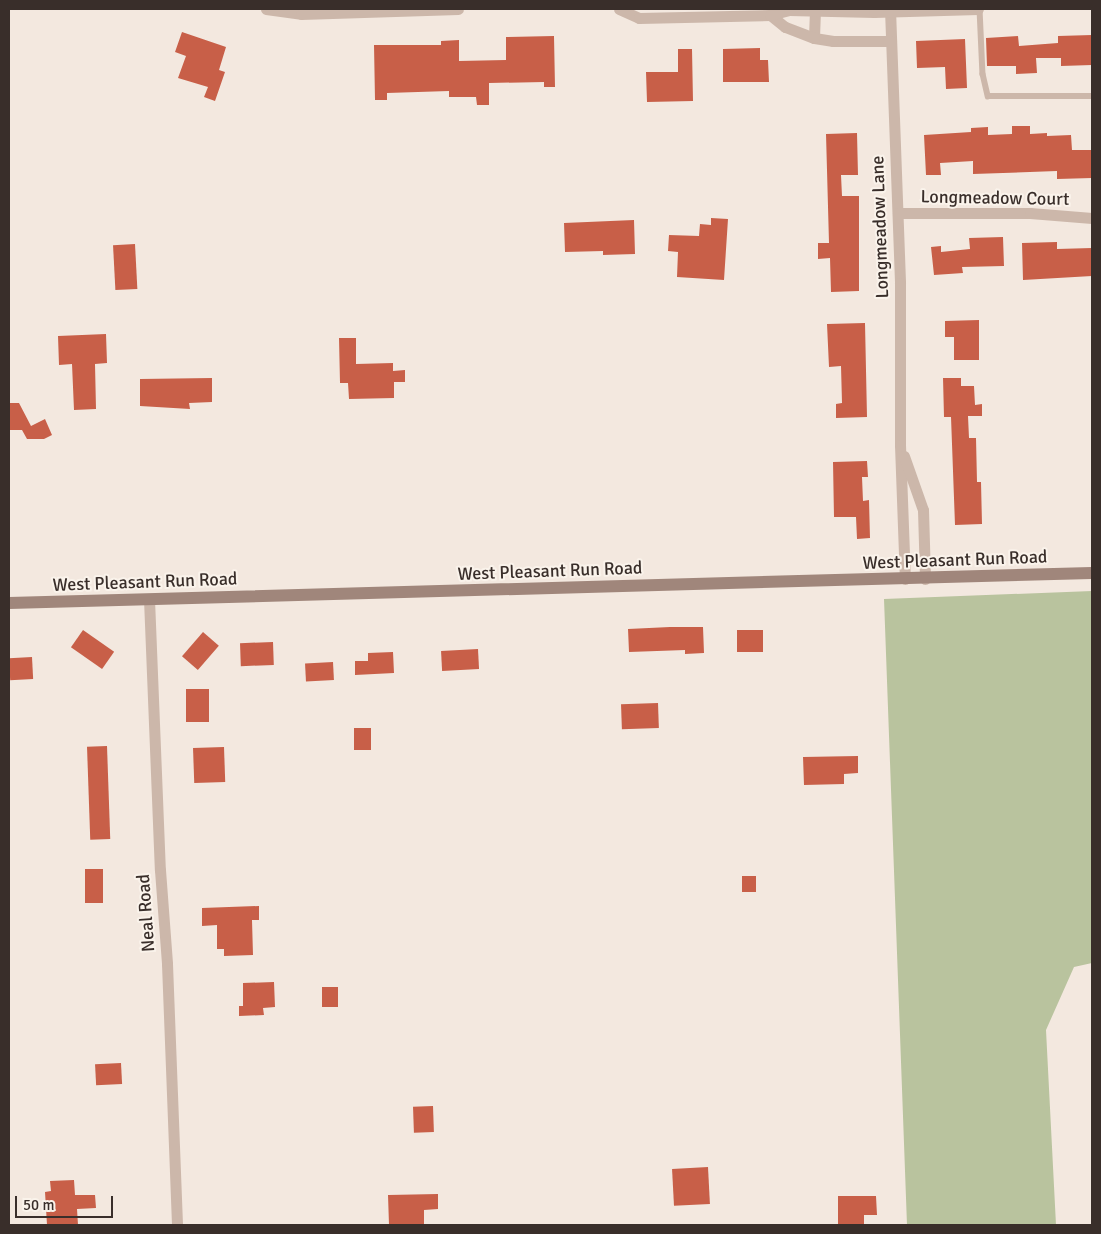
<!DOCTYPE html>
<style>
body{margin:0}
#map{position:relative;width:1101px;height:1234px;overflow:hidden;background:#f3e8df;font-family:Signika,sans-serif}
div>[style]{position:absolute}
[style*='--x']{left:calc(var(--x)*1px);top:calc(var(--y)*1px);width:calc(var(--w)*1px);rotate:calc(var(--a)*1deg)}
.green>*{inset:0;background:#b9c39e}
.building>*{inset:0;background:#c85f48;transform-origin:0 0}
.lane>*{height:5.5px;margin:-2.75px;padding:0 2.75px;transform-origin:2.75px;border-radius:2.75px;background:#ccb7aa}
.street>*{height:11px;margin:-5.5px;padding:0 5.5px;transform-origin:5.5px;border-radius:5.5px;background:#ccb7aa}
.secondary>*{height:12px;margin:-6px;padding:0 6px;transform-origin:6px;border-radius:6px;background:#a0867b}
span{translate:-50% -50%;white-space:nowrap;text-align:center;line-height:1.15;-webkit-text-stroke:4px #faf3eb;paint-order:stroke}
.street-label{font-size:18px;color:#392e2a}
.frame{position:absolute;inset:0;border:10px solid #392e2a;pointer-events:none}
.scale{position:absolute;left:15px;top:1196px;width:98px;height:22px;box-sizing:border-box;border:2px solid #392e2a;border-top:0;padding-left:6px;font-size:15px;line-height:18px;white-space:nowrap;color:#392e2a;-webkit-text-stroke:4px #faf3eb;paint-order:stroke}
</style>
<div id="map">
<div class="green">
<div style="clip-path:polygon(1092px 591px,1092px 963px,1074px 967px,1046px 1030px,1056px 1225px,907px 1225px,884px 599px)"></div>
</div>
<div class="building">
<div style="clip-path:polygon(182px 32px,226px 47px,219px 70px,225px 72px,215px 101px,204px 97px,208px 87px,178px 78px,186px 56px,175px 52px)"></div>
<div style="clip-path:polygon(1092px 35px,1092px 65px,1061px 66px,1061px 58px,1036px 58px,1037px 73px,1016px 74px,1016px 66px,987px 66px,986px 38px,1018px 36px,1019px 46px,1058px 43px,1058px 36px)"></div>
<div style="clip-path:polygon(554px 36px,555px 87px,544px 87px,544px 82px,489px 83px,489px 105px,477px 105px,476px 97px,449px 97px,449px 91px,387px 93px,387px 100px,375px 100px,374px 45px,441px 45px,441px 41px,459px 40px,459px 61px,506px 60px,506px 37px)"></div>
<div style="clip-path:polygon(965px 39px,967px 88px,946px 89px,945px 67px,917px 68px,916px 41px)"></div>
<div style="clip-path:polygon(760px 48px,760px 60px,768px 60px,769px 82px,723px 82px,723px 49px)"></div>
<div style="clip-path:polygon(678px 49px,692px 49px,693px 101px,647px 102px,646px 72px,678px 72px)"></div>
<div style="clip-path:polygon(1012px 126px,1030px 126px,1030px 134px,1047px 133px,1047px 136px,1071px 135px,1072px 150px,1092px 150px,1092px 178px,1057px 179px,1057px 171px,973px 174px,973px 161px,940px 163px,941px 175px,926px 175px,924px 135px,971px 132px,971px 128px,988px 127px,988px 135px,1012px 134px)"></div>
<div style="clip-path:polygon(857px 133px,858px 175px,841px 175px,842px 196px,859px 196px,859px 291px,831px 292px,830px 258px,818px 259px,818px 243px,829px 243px,826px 134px)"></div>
<div style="clip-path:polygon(711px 218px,728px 219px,724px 280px,677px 277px,678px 252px,668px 251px,669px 235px,699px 236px,700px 224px,711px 225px)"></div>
<div style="clip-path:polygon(634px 220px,635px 254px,603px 255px,603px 251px,565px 252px,564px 223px)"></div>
<div style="clip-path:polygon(1003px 237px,1004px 266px,962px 267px,963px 273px,934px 275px,931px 247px,941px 246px,941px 252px,970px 249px,969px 238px)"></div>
<div style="clip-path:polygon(1057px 242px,1057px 249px,1092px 248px,1092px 276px,1023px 280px,1022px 243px)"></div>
<div style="left:135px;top:244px;width:45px;height:22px;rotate:87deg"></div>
<div style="clip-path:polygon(979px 320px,979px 360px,954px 360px,954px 337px,945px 337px,945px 321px)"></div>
<div style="clip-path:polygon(865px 323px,867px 417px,836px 418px,836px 404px,842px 403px,841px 366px,829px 367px,827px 324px)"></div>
<div style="clip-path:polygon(106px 334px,107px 363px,95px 364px,96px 409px,74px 410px,72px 364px,59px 365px,58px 336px)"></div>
<div style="clip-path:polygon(339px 338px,356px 338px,356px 364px,393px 363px,393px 371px,405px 370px,405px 382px,394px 382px,394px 398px,349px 399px,348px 383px,340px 383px)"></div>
<div style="clip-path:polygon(212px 378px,212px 402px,189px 403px,190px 409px,140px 406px,140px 379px)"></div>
<div style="clip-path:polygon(943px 378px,961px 378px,961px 386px,974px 386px,975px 405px,982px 404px,982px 416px,968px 416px,969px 438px,976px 438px,977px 482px,981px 482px,982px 524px,955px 525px,951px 417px,944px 417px)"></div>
<div style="clip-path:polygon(9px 403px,19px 403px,31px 426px,45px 419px,52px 435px,44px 439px,27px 439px,22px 430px,9px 430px)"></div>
<div style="clip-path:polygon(867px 461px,868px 477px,862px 477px,863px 501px,869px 500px,870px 538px,857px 539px,856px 517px,834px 517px,833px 462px)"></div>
<div style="clip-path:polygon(670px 627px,703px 627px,704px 653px,685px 654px,685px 650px,629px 652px,628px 629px)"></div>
<div style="left:83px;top:630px;width:38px;height:21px;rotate:35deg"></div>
<div style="left:763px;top:630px;width:22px;height:26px;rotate:90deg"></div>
<div style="left:203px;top:632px;width:21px;height:32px;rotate:41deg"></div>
<div style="left:273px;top:642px;width:23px;height:33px;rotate:88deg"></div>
<div style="left:478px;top:649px;width:20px;height:37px;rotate:87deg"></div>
<div style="clip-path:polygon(393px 652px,394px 673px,355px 675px,355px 661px,368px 661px,368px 653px)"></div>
<div style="left:32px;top:657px;width:22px;height:23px;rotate:87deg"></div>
<div style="left:333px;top:662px;width:18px;height:28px;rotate:87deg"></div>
<div style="left:186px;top:689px;width:23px;height:33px"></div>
<div style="left:658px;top:703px;width:25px;height:37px;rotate:88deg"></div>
<div style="left:354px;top:728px;width:17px;height:22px"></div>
<div style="left:107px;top:746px;width:93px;height:20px;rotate:88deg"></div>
<div style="left:224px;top:747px;width:35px;height:31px;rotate:88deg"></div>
<div style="clip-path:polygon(858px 756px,858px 773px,844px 774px,844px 784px,804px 785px,803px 757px)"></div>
<div style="left:85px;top:869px;width:18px;height:34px"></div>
<div style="left:756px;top:876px;width:16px;height:14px;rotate:90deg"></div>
<div style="clip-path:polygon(259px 906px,259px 920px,252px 920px,253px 955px,224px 956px,224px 949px,217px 949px,217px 925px,202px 926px,202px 908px)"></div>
<div style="clip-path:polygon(274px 982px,275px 1007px,263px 1008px,264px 1015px,239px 1016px,239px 1006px,243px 1006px,243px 983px)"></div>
<div style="left:322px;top:987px;width:16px;height:20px"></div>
<div style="left:121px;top:1063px;width:21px;height:26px;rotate:87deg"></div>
<div style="left:433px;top:1106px;width:26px;height:20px;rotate:88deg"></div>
<div style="left:708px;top:1167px;width:37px;height:36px;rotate:87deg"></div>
<div style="clip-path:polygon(74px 1180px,75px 1195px,95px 1195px,96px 1208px,77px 1209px,78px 1225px,47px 1225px,45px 1192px,51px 1191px,50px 1181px)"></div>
<div style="clip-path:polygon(438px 1194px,438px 1209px,424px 1210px,424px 1225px,389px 1225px,388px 1195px)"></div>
<div style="clip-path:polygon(838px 1196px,876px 1196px,877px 1215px,864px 1215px,864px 1225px,838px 1225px)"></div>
</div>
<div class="lane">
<div style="--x:980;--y:9;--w:65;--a:87.4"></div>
<div style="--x:983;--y:74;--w:23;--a:77"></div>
<div style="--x:988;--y:96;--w:104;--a:0"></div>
</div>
<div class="street">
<div style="--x:266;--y:9;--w:35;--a:8"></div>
<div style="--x:301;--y:14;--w:157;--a:-1.8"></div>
<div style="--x:619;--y:9;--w:22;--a:24"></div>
<div style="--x:639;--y:18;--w:131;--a:-1.3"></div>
<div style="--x:890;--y:9;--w:274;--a:87.9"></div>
<div style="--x:900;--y:283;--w:162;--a:90"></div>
<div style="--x:900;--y:445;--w:134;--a:87.9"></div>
<div style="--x:814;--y:38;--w:27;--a:-88"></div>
<div style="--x:891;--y:41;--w:58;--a:180"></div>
<div style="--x:833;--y:41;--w:19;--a:-171"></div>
<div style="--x:814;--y:38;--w:31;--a:-159"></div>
<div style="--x:785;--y:27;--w:19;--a:-141"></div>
<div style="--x:770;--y:15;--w:20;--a:-15"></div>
<div style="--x:789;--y:10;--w:85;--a:1.3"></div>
<div style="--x:874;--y:12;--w:104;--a:-1.7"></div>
<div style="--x:898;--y:213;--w:132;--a:0"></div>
<div style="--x:1030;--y:213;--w:62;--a:4.6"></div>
<div style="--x:904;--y:456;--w:57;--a:70.6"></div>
<div style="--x:923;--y:510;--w:69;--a:88.3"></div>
<div style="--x:149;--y:599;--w:271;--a:87.7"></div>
<div style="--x:160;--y:870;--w:94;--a:85.7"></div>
<div style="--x:167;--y:964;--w:261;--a:87.8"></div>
</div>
<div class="secondary">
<div style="--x:9;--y:603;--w:1083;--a:-1.59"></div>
</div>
<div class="street-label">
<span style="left:995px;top:198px;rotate:1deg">Longmeadow Court</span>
<span style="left:880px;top:227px;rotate:-92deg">Longmeadow Lane</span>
<span style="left:955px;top:560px;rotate:-2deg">West Pleasant Run Road</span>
<span style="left:550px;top:571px;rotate:-2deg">West Pleasant Run Road</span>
<span style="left:145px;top:582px;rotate:-2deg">West Pleasant Run Road</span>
<span style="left:146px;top:913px;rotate:-94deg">Neal Road</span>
</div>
<div class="frame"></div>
<div class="scale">50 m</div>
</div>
